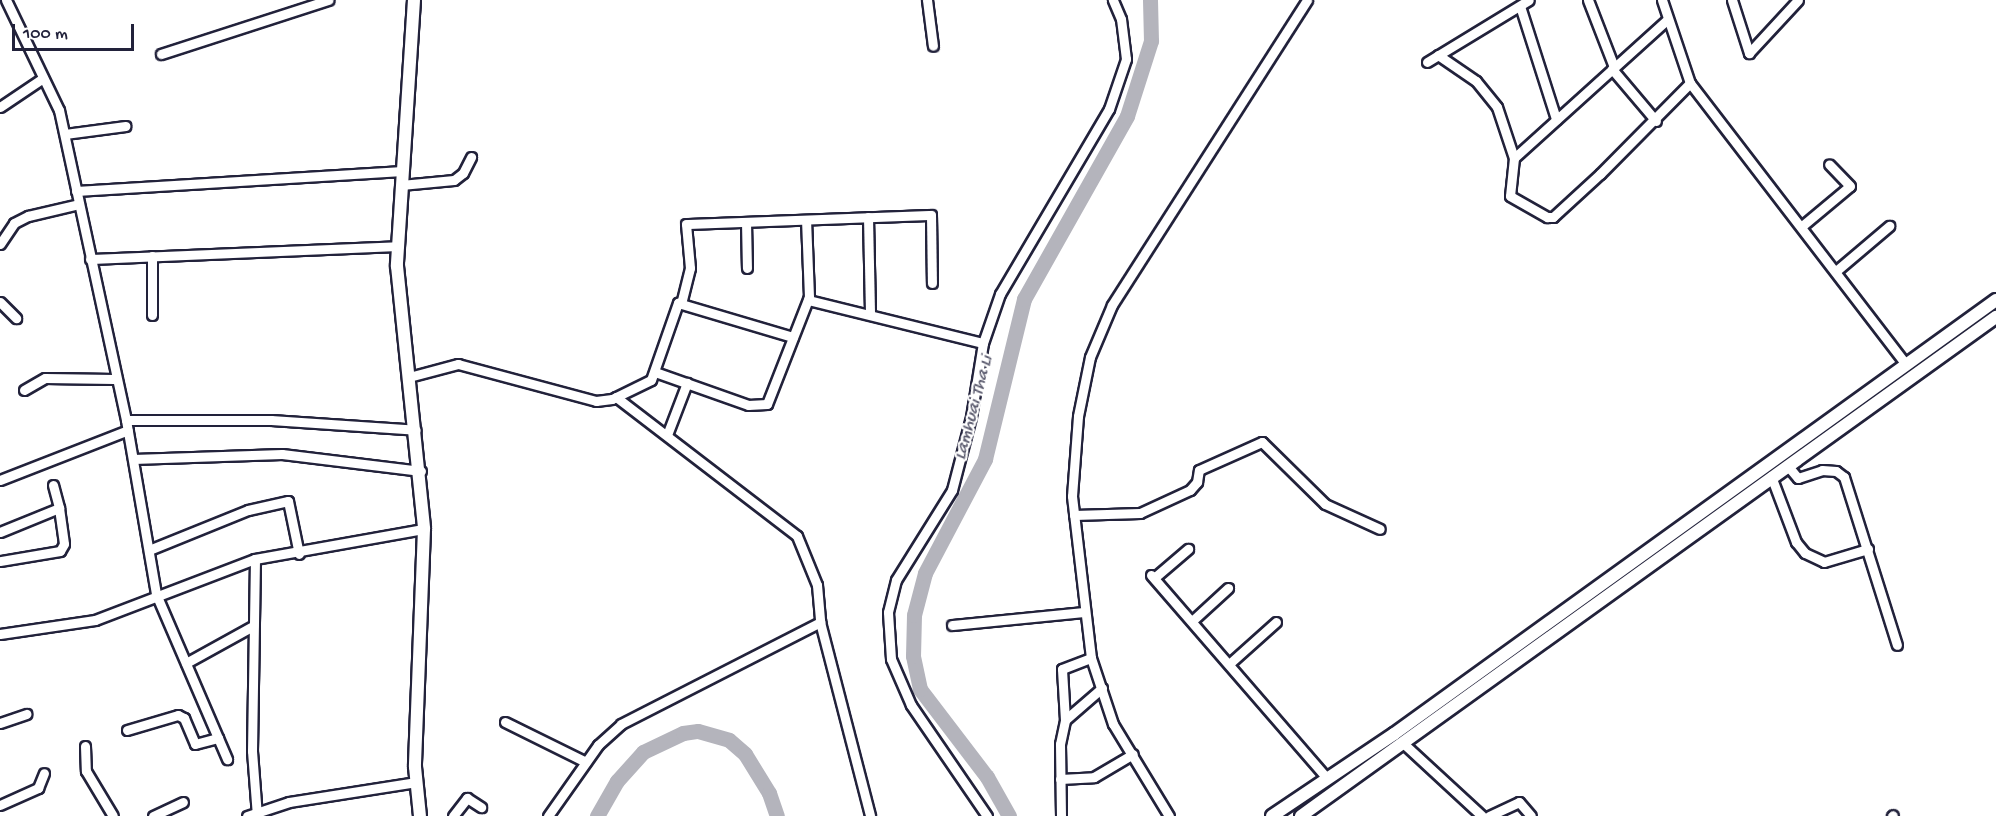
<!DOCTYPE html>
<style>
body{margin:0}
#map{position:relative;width:1996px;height:816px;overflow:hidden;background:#fff;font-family:"Gochi Hand",sans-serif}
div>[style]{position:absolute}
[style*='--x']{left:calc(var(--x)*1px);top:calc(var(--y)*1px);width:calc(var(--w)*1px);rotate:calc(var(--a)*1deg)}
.river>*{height:15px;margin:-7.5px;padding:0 7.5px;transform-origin:7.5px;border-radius:7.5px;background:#b4b4bc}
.roads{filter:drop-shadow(2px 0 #22223b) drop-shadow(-2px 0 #22223b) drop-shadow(0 2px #22223b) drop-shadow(0 -2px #22223b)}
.street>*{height:9px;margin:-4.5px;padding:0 4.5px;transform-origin:4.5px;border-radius:4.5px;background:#fff}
.secondary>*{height:12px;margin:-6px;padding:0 6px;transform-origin:6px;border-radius:6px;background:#fff}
span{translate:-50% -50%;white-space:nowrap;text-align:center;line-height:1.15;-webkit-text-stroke:4.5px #fff;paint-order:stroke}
.water-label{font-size:18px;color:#5c5c6f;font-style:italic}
.scale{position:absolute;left:12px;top:24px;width:122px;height:27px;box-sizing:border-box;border:3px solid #22223b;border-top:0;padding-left:8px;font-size:18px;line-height:21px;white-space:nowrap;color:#22223b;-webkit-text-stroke:4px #fff;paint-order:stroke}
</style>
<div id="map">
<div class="river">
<div style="--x:597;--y:816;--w:40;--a:-60.3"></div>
<div style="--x:617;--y:781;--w:39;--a:-48"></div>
<div style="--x:643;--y:752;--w:44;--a:-25.4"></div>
<div style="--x:683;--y:733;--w:15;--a:-8"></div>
<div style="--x:698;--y:731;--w:32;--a:16"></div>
<div style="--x:729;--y:740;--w:21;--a:41"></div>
<div style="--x:745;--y:754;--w:46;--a:58.4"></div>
<div style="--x:769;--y:793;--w:24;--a:71"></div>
<div style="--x:1009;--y:816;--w:45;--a:-119.4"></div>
<div style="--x:987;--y:777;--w:111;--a:-127.3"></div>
<div style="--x:920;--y:689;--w:34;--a:-102"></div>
<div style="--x:913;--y:656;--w:41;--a:-88.6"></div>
<div style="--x:914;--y:615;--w:43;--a:-75.3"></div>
<div style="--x:925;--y:573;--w:129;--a:-62.2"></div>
<div style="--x:985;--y:459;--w:165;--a:-76.3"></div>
<div style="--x:1024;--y:299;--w:210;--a:-60.6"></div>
<div style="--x:1127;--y:116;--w:79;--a:-72.3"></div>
<div style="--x:1151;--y:41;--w:41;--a:-91.4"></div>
</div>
<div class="roads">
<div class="street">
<div style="--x:6;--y:0;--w:122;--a:64.3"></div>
<div style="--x:59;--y:110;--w:317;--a:77.8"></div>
<div style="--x:126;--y:420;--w:177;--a:80.2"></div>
<div style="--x:156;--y:594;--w:180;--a:66.7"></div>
<div style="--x:927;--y:0;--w:46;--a:82.6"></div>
<div style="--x:1588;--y:0;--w:72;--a:68.8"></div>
<div style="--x:1662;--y:0;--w:88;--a:71.4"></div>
<div style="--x:1690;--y:83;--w:354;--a:52.5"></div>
<div style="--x:1732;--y:0;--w:56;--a:72.2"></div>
<div style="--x:1749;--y:53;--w:72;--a:-47.2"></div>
<div style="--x:1520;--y:6;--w:119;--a:72.3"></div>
<div style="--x:161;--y:54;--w:176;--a:-17.9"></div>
<div style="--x:1438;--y:55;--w:46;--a:34.4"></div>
<div style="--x:1476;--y:81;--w:33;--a:51"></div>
<div style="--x:1497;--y:107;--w:54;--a:71.6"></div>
<div style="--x:1514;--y:158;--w:38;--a:96"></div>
<div style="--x:1510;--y:196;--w:43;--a:29.6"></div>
<div style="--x:1547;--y:217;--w:6;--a:0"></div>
<div style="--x:1553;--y:217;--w:64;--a:-42.5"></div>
<div style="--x:1600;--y:174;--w:128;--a:-45.3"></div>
<div style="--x:1427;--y:62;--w:119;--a:-31.3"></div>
<div style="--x:1612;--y:69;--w:68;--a:49.8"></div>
<div style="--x:0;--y:107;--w:52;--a:-34"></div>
<div style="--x:65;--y:134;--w:61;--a:-7.6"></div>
<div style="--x:1514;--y:158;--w:207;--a:-42.1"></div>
<div style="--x:401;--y:185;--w:53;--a:-5.4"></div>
<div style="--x:454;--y:180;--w:11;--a:-38"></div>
<div style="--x:463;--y:173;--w:18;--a:-63"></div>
<div style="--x:76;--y:191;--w:327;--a:-3.5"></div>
<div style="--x:868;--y:217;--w:97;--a:88.8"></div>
<div style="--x:746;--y:222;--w:46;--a:88.8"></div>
<div style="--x:1802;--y:226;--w:62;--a:-39.8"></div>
<div style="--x:1850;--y:186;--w:30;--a:-134"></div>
<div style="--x:0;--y:244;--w:25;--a:-56"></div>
<div style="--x:14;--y:223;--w:16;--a:-27"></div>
<div style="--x:28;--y:216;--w:52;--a:-13.2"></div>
<div style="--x:152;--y:256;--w:59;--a:90"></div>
<div style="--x:90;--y:259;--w:309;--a:-2.4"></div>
<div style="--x:1836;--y:271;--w:70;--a:-40.3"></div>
<div style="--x:808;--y:300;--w:180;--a:13.8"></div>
<div style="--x:0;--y:302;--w:23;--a:45"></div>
<div style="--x:681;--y:304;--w:37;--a:-76"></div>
<div style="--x:690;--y:268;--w:44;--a:-95.2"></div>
<div style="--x:686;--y:224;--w:245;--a:-2.1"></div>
<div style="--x:931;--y:215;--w:68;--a:89.2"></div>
<div style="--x:655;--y:372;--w:99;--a:19.5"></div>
<div style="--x:748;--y:405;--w:19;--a:-3"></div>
<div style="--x:767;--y:404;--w:115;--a:-68.6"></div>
<div style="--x:809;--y:297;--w:77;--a:-92.2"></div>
<div style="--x:409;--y:377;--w:51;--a:-14.9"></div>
<div style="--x:458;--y:364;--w:143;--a:15"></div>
<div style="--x:596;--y:401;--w:16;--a:-7"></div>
<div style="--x:612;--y:399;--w:43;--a:-26"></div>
<div style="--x:651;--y:380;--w:82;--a:-70.7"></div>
<div style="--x:678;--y:303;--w:120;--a:16.5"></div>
<div style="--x:24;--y:390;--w:24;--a:-30"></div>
<div style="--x:45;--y:378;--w:69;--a:0.8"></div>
<div style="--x:616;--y:397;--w:228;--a:37.5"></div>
<div style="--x:797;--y:536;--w:53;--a:67.8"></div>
<div style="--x:817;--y:585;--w:37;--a:85"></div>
<div style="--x:126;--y:420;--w:145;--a:0"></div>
<div style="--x:271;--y:420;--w:145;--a:3.9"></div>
<div style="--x:667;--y:435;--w:56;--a:-69"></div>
<div style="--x:133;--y:459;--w:149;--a:-1.9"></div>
<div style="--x:282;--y:454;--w:140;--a:7"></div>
<div style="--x:1787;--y:465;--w:17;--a:50"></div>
<div style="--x:1798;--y:478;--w:25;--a:-18"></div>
<div style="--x:1822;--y:470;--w:14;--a:4"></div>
<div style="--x:1836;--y:471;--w:10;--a:37"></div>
<div style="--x:1844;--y:477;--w:176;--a:72.5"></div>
<div style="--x:1771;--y:476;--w:71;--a:69.3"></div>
<div style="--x:1796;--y:542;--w:14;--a:51"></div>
<div style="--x:1805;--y:553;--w:21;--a:25"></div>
<div style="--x:1824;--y:562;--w:46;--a:-16.5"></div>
<div style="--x:0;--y:480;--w:137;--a:-21.3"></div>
<div style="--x:53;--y:485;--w:24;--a:75"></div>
<div style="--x:1074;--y:515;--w:66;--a:-1.7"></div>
<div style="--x:1140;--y:513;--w:55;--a:-24.7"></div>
<div style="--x:1190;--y:490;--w:11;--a:-49"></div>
<div style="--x:1197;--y:482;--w:12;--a:-81"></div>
<div style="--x:1199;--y:470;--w:69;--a:-24"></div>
<div style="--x:1262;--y:442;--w:88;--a:44.5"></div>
<div style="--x:1325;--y:504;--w:60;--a:24.4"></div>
<div style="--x:0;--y:532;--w:64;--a:-22.1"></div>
<div style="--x:59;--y:508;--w:36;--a:82"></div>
<div style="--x:64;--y:544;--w:8;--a:120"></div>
<div style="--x:60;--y:551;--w:61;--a:170.5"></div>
<div style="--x:149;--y:550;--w:107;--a:-22"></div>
<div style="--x:248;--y:510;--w:41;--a:-12.7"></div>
<div style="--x:288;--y:501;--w:54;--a:78.3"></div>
<div style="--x:255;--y:559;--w:192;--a:90.9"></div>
<div style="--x:252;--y:751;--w:65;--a:85.6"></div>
<div style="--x:1151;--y:575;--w:269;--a:49.1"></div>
<div style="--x:1154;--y:578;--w:45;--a:-40.5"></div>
<div style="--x:1192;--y:621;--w:49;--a:-42.5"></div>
<div style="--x:952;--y:625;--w:133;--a:-5.6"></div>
<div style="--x:0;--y:634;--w:96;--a:-8.4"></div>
<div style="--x:95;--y:620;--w:171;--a:-20.9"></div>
<div style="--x:255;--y:559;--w:172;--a:-10.1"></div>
<div style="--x:186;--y:663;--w:77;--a:-28.9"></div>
<div style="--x:1229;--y:664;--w:63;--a:-41.8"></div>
<div style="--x:1065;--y:720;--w:51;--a:-93.4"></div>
<div style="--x:1062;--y:669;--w:31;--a:-21"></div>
<div style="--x:505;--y:722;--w:90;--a:26.3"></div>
<div style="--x:0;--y:723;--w:28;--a:-19"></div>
<div style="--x:127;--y:730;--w:53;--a:-16.4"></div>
<div style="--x:178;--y:715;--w:7;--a:27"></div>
<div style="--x:184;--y:718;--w:28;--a:67"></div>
<div style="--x:195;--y:744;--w:24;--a:-15"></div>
<div style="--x:1404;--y:744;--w:106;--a:42.7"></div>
<div style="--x:85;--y:746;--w:25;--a:88"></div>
<div style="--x:86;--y:771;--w:52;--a:59"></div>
<div style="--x:1060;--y:779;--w:34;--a:-3"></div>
<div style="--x:1094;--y:777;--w:45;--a:-30.5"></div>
<div style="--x:0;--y:805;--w:42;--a:-24.1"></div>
<div style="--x:38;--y:788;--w:16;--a:-68"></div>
<div style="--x:153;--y:816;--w:33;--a:-25"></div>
<div style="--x:247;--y:816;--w:44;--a:-18.4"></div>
<div style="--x:289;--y:802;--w:129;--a:-8.9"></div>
<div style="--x:453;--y:816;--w:23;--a:-52"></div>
<div style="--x:467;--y:798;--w:17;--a:33"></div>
<div style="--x:548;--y:816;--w:87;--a:-54.8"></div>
<div style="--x:598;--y:745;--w:31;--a:-42"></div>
<div style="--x:621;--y:724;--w:224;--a:-27.1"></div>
<div style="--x:820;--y:622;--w:200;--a:75.5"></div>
<div style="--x:987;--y:816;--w:135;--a:-124.4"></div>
<div style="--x:911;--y:705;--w:50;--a:-113.5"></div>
<div style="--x:891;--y:659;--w:47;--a:-93.7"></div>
<div style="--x:888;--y:612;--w:33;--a:-76"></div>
<div style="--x:896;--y:580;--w:106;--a:-58.1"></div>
<div style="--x:952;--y:490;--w:75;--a:-75.4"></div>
<div style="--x:971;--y:417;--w:75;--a:-80.8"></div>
<div style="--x:983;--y:343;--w:52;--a:-70.9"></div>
<div style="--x:1000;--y:294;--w:215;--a:-59.5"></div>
<div style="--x:1109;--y:109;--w:53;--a:-71.2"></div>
<div style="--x:1126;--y:59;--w:40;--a:-97.1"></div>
<div style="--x:1121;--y:19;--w:21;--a:-113"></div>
<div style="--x:1061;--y:816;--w:72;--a:-90.8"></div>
<div style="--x:1060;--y:744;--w:25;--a:-78"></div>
<div style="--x:1065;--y:720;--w:49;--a:-40.9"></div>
<div style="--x:1169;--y:816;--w:108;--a:-121.3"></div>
<div style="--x:1113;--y:724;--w:70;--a:-108.4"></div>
<div style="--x:1091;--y:658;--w:163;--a:-96.7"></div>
<div style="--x:1072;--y:496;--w:80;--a:-85.7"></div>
<div style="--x:1078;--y:416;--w:60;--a:-78.5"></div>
<div style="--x:1090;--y:357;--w:56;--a:-67.1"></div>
<div style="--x:1112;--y:305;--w:362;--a:-57.4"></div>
<div style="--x:1489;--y:816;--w:33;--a:-25"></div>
<div style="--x:1519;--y:802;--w:18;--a:49"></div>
<div style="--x:1892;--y:816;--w:1;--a:-45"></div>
</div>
<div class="secondary">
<div style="--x:414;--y:0;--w:267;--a:93.7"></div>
<div style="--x:397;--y:266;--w:264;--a:84.1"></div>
<div style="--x:424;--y:529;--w:238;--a:92.2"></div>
<div style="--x:415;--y:767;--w:49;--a:84.2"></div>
<div style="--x:1272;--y:816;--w:147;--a:-33.9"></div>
<div style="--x:1394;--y:734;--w:742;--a:-35.79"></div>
<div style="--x:1301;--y:816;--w:856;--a:-35.68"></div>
</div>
</div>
<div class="water-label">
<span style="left:975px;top:408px;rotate:-75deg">Lamhuai Tha Li</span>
</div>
<div class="scale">100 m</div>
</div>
